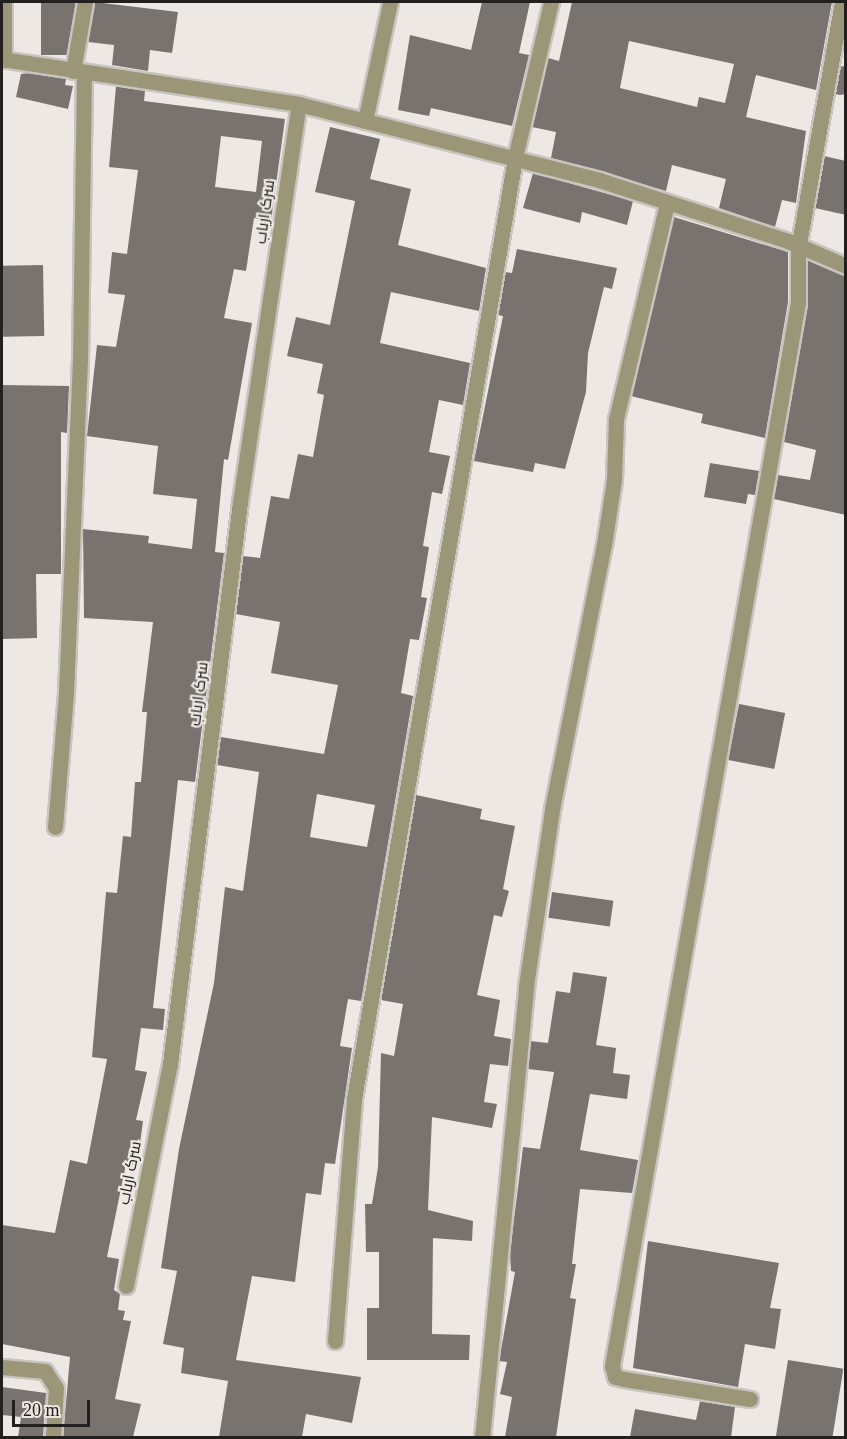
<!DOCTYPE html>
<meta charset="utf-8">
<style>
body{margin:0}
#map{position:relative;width:847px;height:1439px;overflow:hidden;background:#ede8e3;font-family:"Times New Roman",Cairo,serif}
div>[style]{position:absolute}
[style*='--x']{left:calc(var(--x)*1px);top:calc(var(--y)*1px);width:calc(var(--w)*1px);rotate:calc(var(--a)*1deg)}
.building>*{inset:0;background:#797370;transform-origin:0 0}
.roads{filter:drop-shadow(2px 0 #c8c4c0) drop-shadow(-2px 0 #c8c4c0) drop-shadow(0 2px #c8c4c0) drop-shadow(0 -2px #c8c4c0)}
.street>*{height:15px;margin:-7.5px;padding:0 7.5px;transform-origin:7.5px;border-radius:7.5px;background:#9c9678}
span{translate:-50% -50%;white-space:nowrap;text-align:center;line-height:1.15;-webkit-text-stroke:4.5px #ede8e3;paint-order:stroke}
.street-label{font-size:16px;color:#21201e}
.frame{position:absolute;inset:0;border:3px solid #21201e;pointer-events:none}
.scale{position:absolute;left:12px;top:1400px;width:78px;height:27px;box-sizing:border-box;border:3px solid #21201e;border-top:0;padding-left:8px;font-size:18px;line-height:21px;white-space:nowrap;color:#21201e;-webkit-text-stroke:4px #ede8e3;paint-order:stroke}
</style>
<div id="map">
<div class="building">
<div style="left:41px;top:2px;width:34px;height:53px"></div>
<div style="clip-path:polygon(94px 2px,178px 12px,172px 53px,150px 50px,148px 71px,112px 65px,114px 45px,88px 42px)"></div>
<div style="clip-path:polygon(482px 2px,530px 2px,519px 53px,529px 55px,512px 126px,431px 108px,429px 116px,398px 110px,410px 35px,471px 50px)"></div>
<div style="clip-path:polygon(evenodd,572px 2px,832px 2px,816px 90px,756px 75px,746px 117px,806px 131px,796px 203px,782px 200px,775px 227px,719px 208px,726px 179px,672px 165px,666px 191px,551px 158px,556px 132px,532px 127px,548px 58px,559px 61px,572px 2px,629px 41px,734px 64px,725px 103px,699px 97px,697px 107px,620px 88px,629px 41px)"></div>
<div style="clip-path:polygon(841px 66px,846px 67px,846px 94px,840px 95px,835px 94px)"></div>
<div style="clip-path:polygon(29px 73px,66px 79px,65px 85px,73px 86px,68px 109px,16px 97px,21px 74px)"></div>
<div style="clip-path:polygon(evenodd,116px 86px,145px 91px,144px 101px,285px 119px,271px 221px,254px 218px,246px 271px,234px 269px,224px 318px,252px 323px,228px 460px,224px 459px,215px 552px,224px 553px,195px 782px,178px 780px,153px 1008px,165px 1009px,163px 1030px,141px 1028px,135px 1070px,147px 1072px,136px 1120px,143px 1121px,137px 1166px,126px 1164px,107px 1257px,119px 1259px,114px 1290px,120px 1294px,118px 1310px,125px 1311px,123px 1320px,131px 1321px,115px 1399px,141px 1404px,133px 1437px,63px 1437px,70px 1357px,2px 1344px,2px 1225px,55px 1233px,70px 1160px,87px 1164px,107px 1059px,92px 1057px,106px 892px,117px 893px,123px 836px,131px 837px,135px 782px,141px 782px,147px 712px,142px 712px,153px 622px,84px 618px,83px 529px,149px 536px,148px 543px,192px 549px,197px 499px,153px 494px,158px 446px,87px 436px,97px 345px,116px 347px,125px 295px,108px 293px,112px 252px,127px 254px,138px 170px,109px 167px,116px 86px,221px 136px,262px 141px,256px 192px,215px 187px,221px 136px)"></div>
<div style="clip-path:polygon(evenodd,330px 127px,380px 139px,370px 179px,411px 189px,398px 245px,486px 268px,479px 311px,391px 292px,380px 343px,470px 363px,463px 405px,439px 400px,429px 452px,450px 456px,442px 494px,432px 492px,423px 546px,429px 547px,421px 597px,427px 598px,419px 640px,410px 639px,401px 693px,413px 696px,362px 996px,361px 1001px,348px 999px,340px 1046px,352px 1048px,335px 1164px,325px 1163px,321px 1195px,306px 1193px,295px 1282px,252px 1276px,236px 1360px,361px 1377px,352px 1423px,306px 1414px,302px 1437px,219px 1437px,228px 1381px,181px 1373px,184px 1348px,163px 1344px,177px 1271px,161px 1268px,179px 1149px,214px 983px,225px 887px,243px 891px,259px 772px,217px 765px,221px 737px,324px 754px,338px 685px,271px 673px,280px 622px,236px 614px,243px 556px,260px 558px,271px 496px,289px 499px,298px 454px,313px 457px,324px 395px,317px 393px,323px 364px,287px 356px,296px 317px,330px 325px,355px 201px,315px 192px,330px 127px,317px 794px,375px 805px,367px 847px,310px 837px,317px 794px)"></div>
<div style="clip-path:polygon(824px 156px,846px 161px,846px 215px,815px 208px)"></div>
<div style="clip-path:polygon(533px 173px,633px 201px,627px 225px,582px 212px,580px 223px,523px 208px)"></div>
<div style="clip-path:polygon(674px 217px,788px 252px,788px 302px,765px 438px,701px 423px,703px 414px,631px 396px)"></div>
<div style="clip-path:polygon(517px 249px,617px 268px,612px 289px,604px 287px,588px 353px,586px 392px,565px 469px,535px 463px,533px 472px,474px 461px,503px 316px,498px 315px,505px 272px,512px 273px)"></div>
<div style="clip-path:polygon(808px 260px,846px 276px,846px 515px,774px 499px,778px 475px,810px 480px,816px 450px,784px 442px,808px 304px)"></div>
<div style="left:43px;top:265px;width:71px;height:41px;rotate:89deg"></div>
<div style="clip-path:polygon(2px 385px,69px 386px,67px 433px,61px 432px,61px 574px,36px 574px,37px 638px,2px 639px)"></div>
<div style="clip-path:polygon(710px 463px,759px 471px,755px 495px,748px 494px,746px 504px,704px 497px)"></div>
<div style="left:739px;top:704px;width:47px;height:57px;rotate:11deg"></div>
<div style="clip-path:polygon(416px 795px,482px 809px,480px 819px,515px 826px,503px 889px,509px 891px,502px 917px,494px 915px,477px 995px,500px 1000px,494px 1036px,511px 1039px,508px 1066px,490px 1064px,484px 1102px,497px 1104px,492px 1128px,432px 1117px,428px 1210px,473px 1221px,472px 1241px,433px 1238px,432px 1334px,470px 1335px,469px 1360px,367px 1360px,367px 1308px,379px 1308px,379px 1252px,366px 1252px,365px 1204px,372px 1204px,378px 1167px,381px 1053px,394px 1056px,403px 1004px,381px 1000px)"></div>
<div style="left:552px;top:892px;width:62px;height:26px;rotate:8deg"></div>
<div style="clip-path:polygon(573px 972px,607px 977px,596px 1045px,616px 1048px,613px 1073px,630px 1075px,627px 1099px,590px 1094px,580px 1150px,638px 1160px,632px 1193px,580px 1189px,572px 1264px,576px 1264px,570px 1298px,576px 1299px,556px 1437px,505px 1437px,512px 1397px,500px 1394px,507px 1362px,499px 1361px,515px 1272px,511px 1271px,510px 1252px,523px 1147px,540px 1149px,554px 1072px,528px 1069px,530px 1041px,548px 1043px,556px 991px,570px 993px)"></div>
<div style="clip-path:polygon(648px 1241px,779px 1263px,770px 1308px,781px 1309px,775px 1349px,745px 1344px,738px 1387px,633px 1368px)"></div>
<div style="left:788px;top:1360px;width:56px;height:78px;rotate:9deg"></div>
<div style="clip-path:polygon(2px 1387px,46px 1393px,43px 1437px,18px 1437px,21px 1417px,2px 1415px)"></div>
<div style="clip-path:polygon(700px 1401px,735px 1407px,731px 1437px,630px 1437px,635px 1409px,696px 1420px)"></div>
</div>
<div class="roads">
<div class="street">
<div style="--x:2;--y:59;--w:300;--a:8.6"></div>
<div style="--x:299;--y:104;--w:309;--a:14.2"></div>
<div style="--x:599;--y:180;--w:199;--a:17.9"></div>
<div style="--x:788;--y:241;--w:63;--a:23.3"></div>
<div style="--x:4;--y:60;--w:58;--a:-90"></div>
<div style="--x:73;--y:71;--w:70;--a:-80.1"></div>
<div style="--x:365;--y:121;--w:122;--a:-78.1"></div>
<div style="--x:55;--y:827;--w:134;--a:-85.3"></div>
<div style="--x:66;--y:693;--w:333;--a:-87.6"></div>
<div style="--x:80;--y:360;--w:287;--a:-89.2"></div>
<div style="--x:126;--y:1286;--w:226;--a:-78.8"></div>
<div style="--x:170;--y:1064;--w:566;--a:-82.9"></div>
<div style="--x:240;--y:502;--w:402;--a:-81.6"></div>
<div style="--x:335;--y:1341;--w:243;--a:-85.5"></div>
<div style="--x:354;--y:1099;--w:955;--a:-80.29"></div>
<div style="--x:515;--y:158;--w:160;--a:-77"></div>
<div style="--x:2;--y:1367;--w:43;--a:5.3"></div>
<div style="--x:45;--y:1371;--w:20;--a:57"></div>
<div style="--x:56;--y:1388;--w:50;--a:93.4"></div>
<div style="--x:750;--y:1399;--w:128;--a:-171"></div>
<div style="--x:624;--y:1379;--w:9;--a:-167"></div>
<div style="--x:615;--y:1377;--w:11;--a:-105"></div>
<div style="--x:612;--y:1366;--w:1079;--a:-80.08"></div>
<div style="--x:798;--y:303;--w:54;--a:-90"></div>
<div style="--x:798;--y:249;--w:251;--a:-79.9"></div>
<div style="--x:482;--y:1438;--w:454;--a:-84.4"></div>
<div style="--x:526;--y:986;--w:179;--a:-81.6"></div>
<div style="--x:552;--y:809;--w:269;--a:-78.9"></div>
<div style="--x:604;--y:545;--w:66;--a:-81.3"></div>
<div style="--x:614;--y:480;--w:61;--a:-88.1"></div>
<div style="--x:616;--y:419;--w:222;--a:-76.7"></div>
</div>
</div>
<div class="street-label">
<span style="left:265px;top:212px;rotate:-82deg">سرک ارباب</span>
<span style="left:199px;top:694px;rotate:-83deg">سرک ارباب</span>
<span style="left:130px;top:1173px;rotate:-79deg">سرک ارباب</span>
</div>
<div class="frame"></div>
<div class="scale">20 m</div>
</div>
